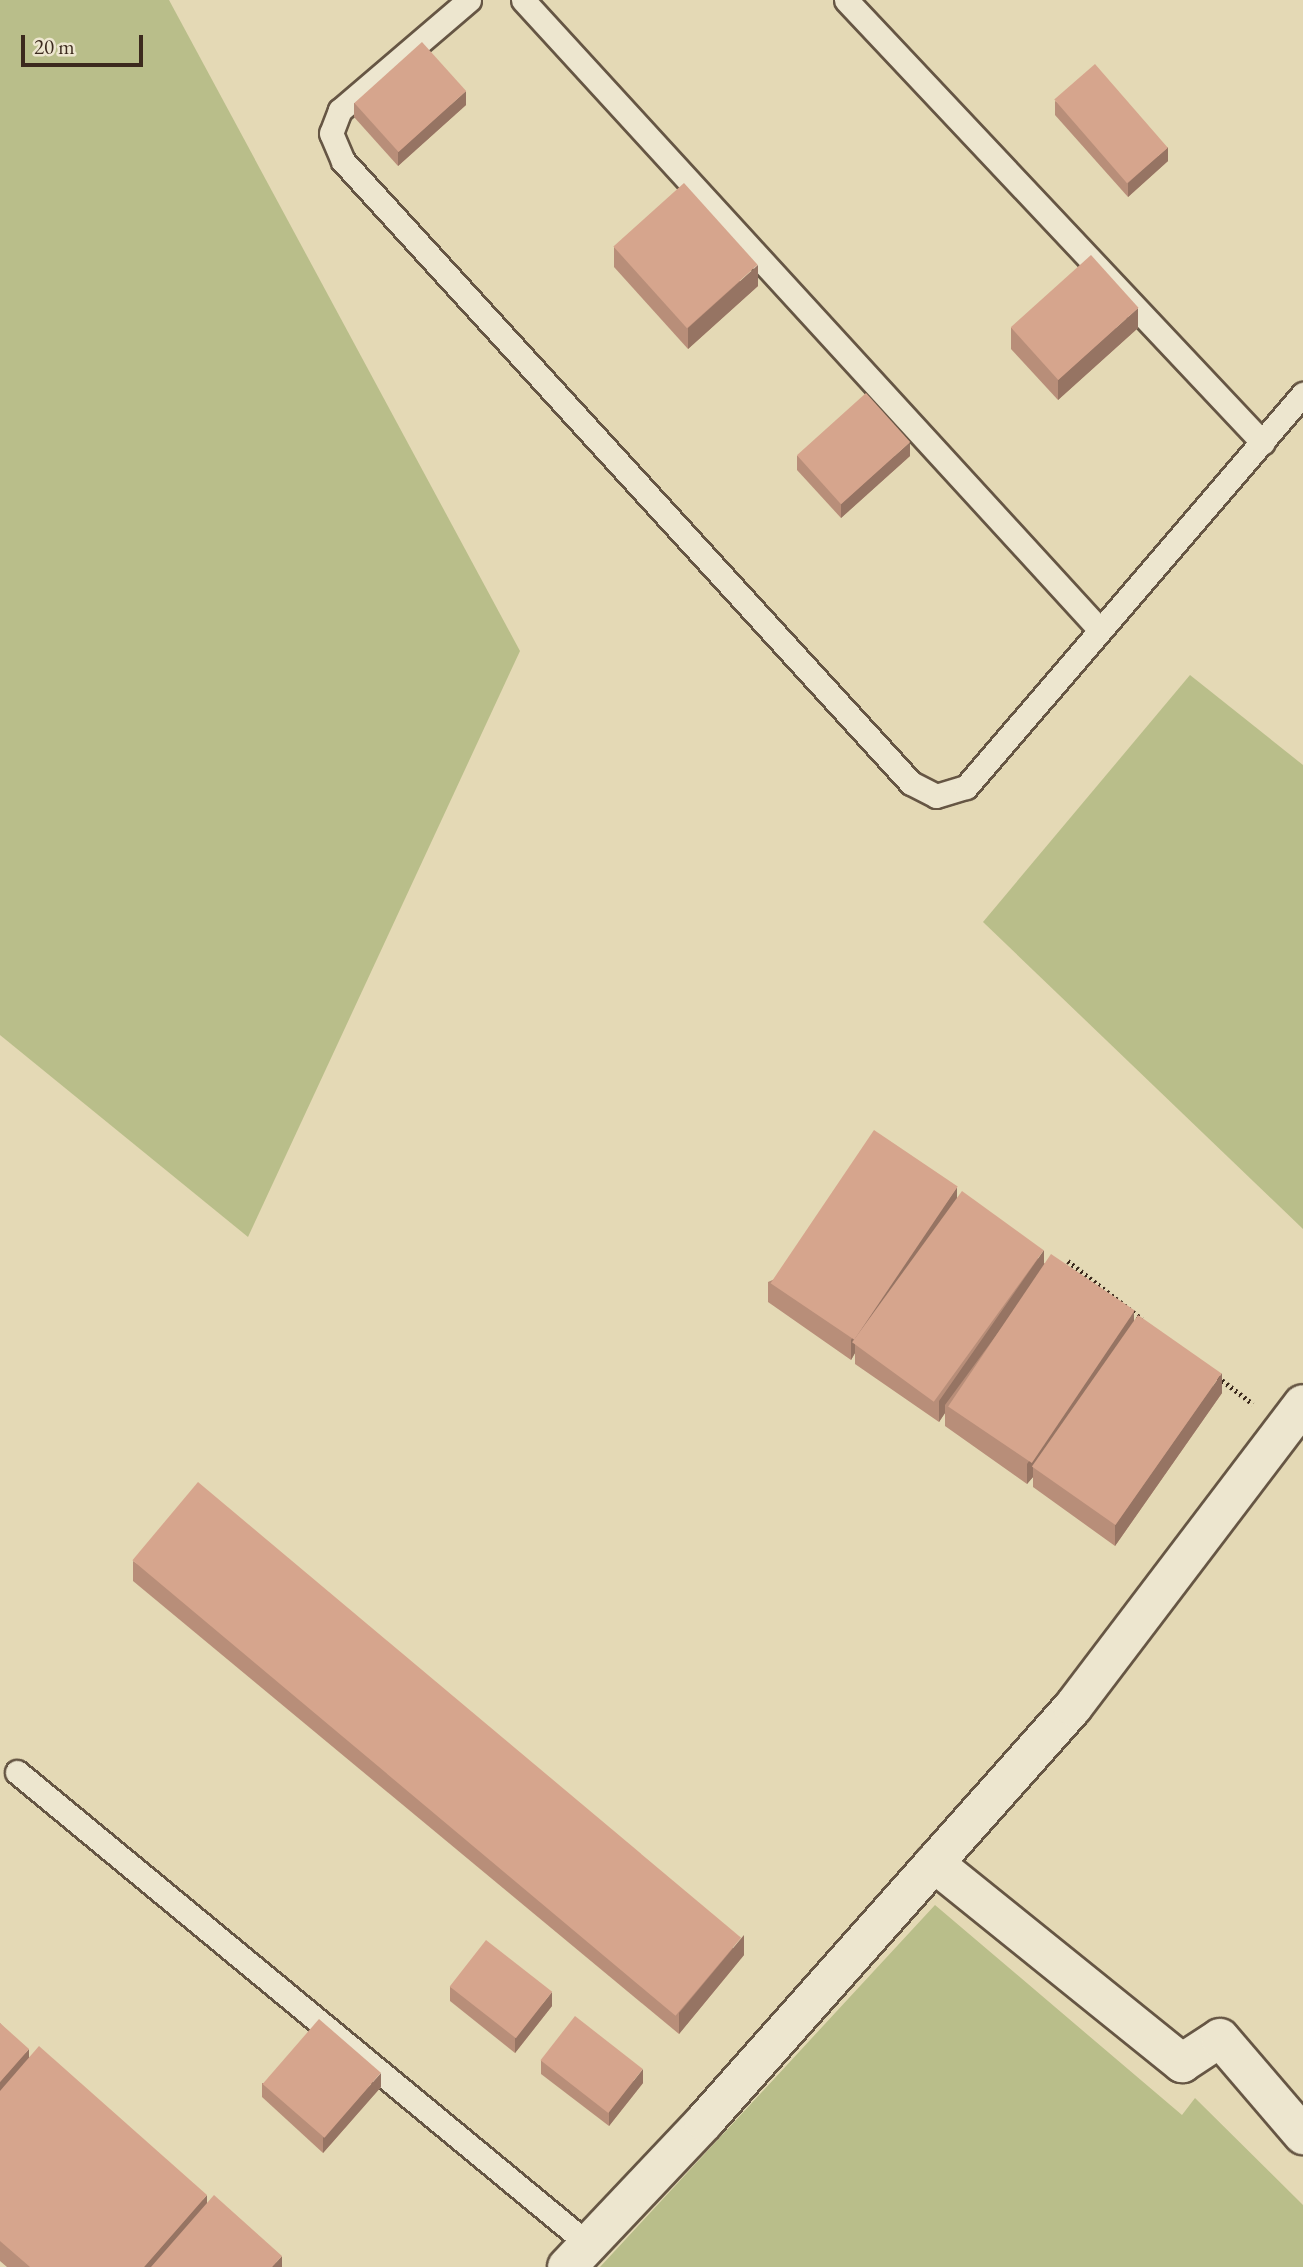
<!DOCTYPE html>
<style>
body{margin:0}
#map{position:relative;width:1303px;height:2267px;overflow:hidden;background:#e4d9b5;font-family:"EB Garamond",serif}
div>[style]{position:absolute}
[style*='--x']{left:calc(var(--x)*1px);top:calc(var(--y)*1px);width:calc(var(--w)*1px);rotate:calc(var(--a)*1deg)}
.green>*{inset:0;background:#b9be8a}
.path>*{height:4.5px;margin-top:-2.25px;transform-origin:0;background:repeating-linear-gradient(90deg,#3c2a1e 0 2px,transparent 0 5.5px)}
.roads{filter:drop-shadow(2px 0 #665644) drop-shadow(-2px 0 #665644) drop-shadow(0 2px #665644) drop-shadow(0 -2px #665644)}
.lane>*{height:23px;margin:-11.5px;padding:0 11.5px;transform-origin:11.5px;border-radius:11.5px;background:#ede6cf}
.street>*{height:38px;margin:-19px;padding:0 19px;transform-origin:19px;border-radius:19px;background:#ede6cf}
.wall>*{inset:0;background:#b88e79}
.shaded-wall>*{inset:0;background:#967463}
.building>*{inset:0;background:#d6a58d;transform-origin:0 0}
span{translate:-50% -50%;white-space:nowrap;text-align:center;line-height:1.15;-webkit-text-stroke:5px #ede6cf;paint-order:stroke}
.scale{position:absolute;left:21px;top:35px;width:122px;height:32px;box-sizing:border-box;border:4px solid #3c2a1e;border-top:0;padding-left:9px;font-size:21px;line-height:24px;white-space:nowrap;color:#3c2a1e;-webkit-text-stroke:5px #ede6cf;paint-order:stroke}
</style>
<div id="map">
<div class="green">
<div style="clip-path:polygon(0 0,169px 0,520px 651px,248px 1237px,0 1035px)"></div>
<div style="clip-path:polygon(1190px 675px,1303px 765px,1303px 1229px,983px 922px)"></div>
<div style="clip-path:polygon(935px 1905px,1182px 2115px,1195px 2098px,1303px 2205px,1303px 2267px,600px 2267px)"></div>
</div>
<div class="path">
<div style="--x:1068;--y:1261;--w:94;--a:38.1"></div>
<div style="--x:1218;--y:1377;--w:44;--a:37.6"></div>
</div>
<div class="roads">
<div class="lane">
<div style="--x:469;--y:0;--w:170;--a:139.5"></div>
<div style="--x:340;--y:110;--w:25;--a:111"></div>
<div style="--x:331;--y:133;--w:30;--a:67"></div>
<div style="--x:343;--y:161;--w:842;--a:47.6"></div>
<div style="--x:911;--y:783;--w:28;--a:27"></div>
<div style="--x:936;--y:796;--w:31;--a:-17"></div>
<div style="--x:966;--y:787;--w:518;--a:-49.39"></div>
<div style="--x:523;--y:0;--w:854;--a:47.51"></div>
<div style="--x:846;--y:0;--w:608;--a:46.73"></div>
<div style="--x:17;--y:1772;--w:741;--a:39.58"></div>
</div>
<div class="street">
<div style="--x:934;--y:1863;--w:319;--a:38.9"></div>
<div style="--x:1182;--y:2063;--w:45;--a:-33.3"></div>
<div style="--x:1220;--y:2038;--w:128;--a:49.4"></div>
<div style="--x:567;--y:2267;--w:199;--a:-46.6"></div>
<div style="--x:704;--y:2122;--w:555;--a:-48.36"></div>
<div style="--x:1073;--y:1707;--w:380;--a:-52.8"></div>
</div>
</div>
<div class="wall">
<div style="clip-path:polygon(1055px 101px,1168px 161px,1128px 197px,1055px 115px)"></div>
<div style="clip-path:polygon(354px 103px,466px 105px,398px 166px,354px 117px)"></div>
<div style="clip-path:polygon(614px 247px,758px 286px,688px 349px,614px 267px)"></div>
<div style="clip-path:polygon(1011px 328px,1138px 328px,1058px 400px,1011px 349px)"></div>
<div style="clip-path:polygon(797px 456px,910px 456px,841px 518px,797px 470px)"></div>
<div style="clip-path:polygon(957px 1198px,1044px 1263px,1134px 1322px,1222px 1393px,1115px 1546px,1033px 1487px,1033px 1477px,1027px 1484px,945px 1426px,945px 1413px,939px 1422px,855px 1364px,855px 1353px,851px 1360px,768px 1302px,768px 1282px)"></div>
<div style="clip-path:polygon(133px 1561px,744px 1955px,679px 2034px,133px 1581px)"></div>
<div style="clip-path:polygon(450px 1987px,552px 2006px,515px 2053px,450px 2001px)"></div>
<div style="clip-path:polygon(0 2023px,29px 2057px,207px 2203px,282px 2267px,7px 2267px,0 2261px)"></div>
<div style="clip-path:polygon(541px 2060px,643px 2083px,609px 2126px,541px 2074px)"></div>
<div style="clip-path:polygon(262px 2083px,381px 2087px,323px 2153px,262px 2097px)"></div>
</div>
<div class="shaded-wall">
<div style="clip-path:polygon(466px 91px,466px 105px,398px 166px,398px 152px)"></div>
<div style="clip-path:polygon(1168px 147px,1168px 161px,1128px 197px,1128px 183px)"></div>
<div style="clip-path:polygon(758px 265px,758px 286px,688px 349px,688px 328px)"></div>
<div style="clip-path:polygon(1138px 308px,1138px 328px,1058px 400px,1058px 380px)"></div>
<div style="clip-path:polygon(910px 442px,910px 456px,841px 518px,841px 504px)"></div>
<div style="clip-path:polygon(957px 1187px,957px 1208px,855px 1344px,855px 1353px,851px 1360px,851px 1340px)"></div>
<div style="clip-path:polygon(1044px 1250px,1044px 1270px,945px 1405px,945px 1413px,939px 1422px,939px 1401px)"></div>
<div style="clip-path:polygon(1134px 1311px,1134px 1332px,1033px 1467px,1033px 1477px,1027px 1484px,1027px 1464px)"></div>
<div style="clip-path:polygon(1222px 1373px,1222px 1393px,1115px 1546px,1115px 1525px)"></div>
<div style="clip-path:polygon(744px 1935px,744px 1955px,679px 2034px,679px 2013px)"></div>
<div style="clip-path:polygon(552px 1992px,552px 2006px,515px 2053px,515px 2038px)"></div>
<div style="clip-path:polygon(29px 2049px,29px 2070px,0 2102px,0 2082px)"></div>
<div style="clip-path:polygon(643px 2069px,643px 2083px,609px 2126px,609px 2112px)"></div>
<div style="clip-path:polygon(381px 2073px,381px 2087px,323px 2153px,323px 2138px)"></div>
<div style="clip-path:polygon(207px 2195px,207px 2215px,162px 2267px,144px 2267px)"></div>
<div style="clip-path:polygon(282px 2256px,282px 2267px,272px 2267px)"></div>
</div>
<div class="building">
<div style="left:422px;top:42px;width:66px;height:91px;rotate:48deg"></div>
<div style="left:1095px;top:64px;width:111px;height:54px;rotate:49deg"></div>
<div style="left:684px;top:183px;width:110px;height:95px;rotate:48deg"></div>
<div style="left:1091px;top:255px;width:71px;height:108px;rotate:48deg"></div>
<div style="left:866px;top:393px;width:66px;height:93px;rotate:48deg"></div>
<div style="left:874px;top:1130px;width:101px;height:185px;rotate:34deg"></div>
<div style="left:962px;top:1191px;width:101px;height:187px;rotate:36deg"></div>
<div style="left:1051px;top:1254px;width:101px;height:184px;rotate:34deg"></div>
<div style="left:1138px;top:1315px;width:102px;height:185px;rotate:35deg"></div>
<div style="left:198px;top:1482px;width:709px;height:102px;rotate:40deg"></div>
<div style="left:486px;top:1940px;width:84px;height:59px;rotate:38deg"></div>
<div style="left:575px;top:2016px;width:86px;height:56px;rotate:38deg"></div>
<div style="left:319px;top:2019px;width:82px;height:86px;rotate:41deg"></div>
<div style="clip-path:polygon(0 2023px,29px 2049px,0 2082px)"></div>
<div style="clip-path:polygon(39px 2046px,207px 2195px,144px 2267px,30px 2267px,0 2241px,0 2091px)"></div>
<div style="clip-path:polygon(214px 2195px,282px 2256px,272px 2267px,151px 2267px)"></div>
</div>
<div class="scale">20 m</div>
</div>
